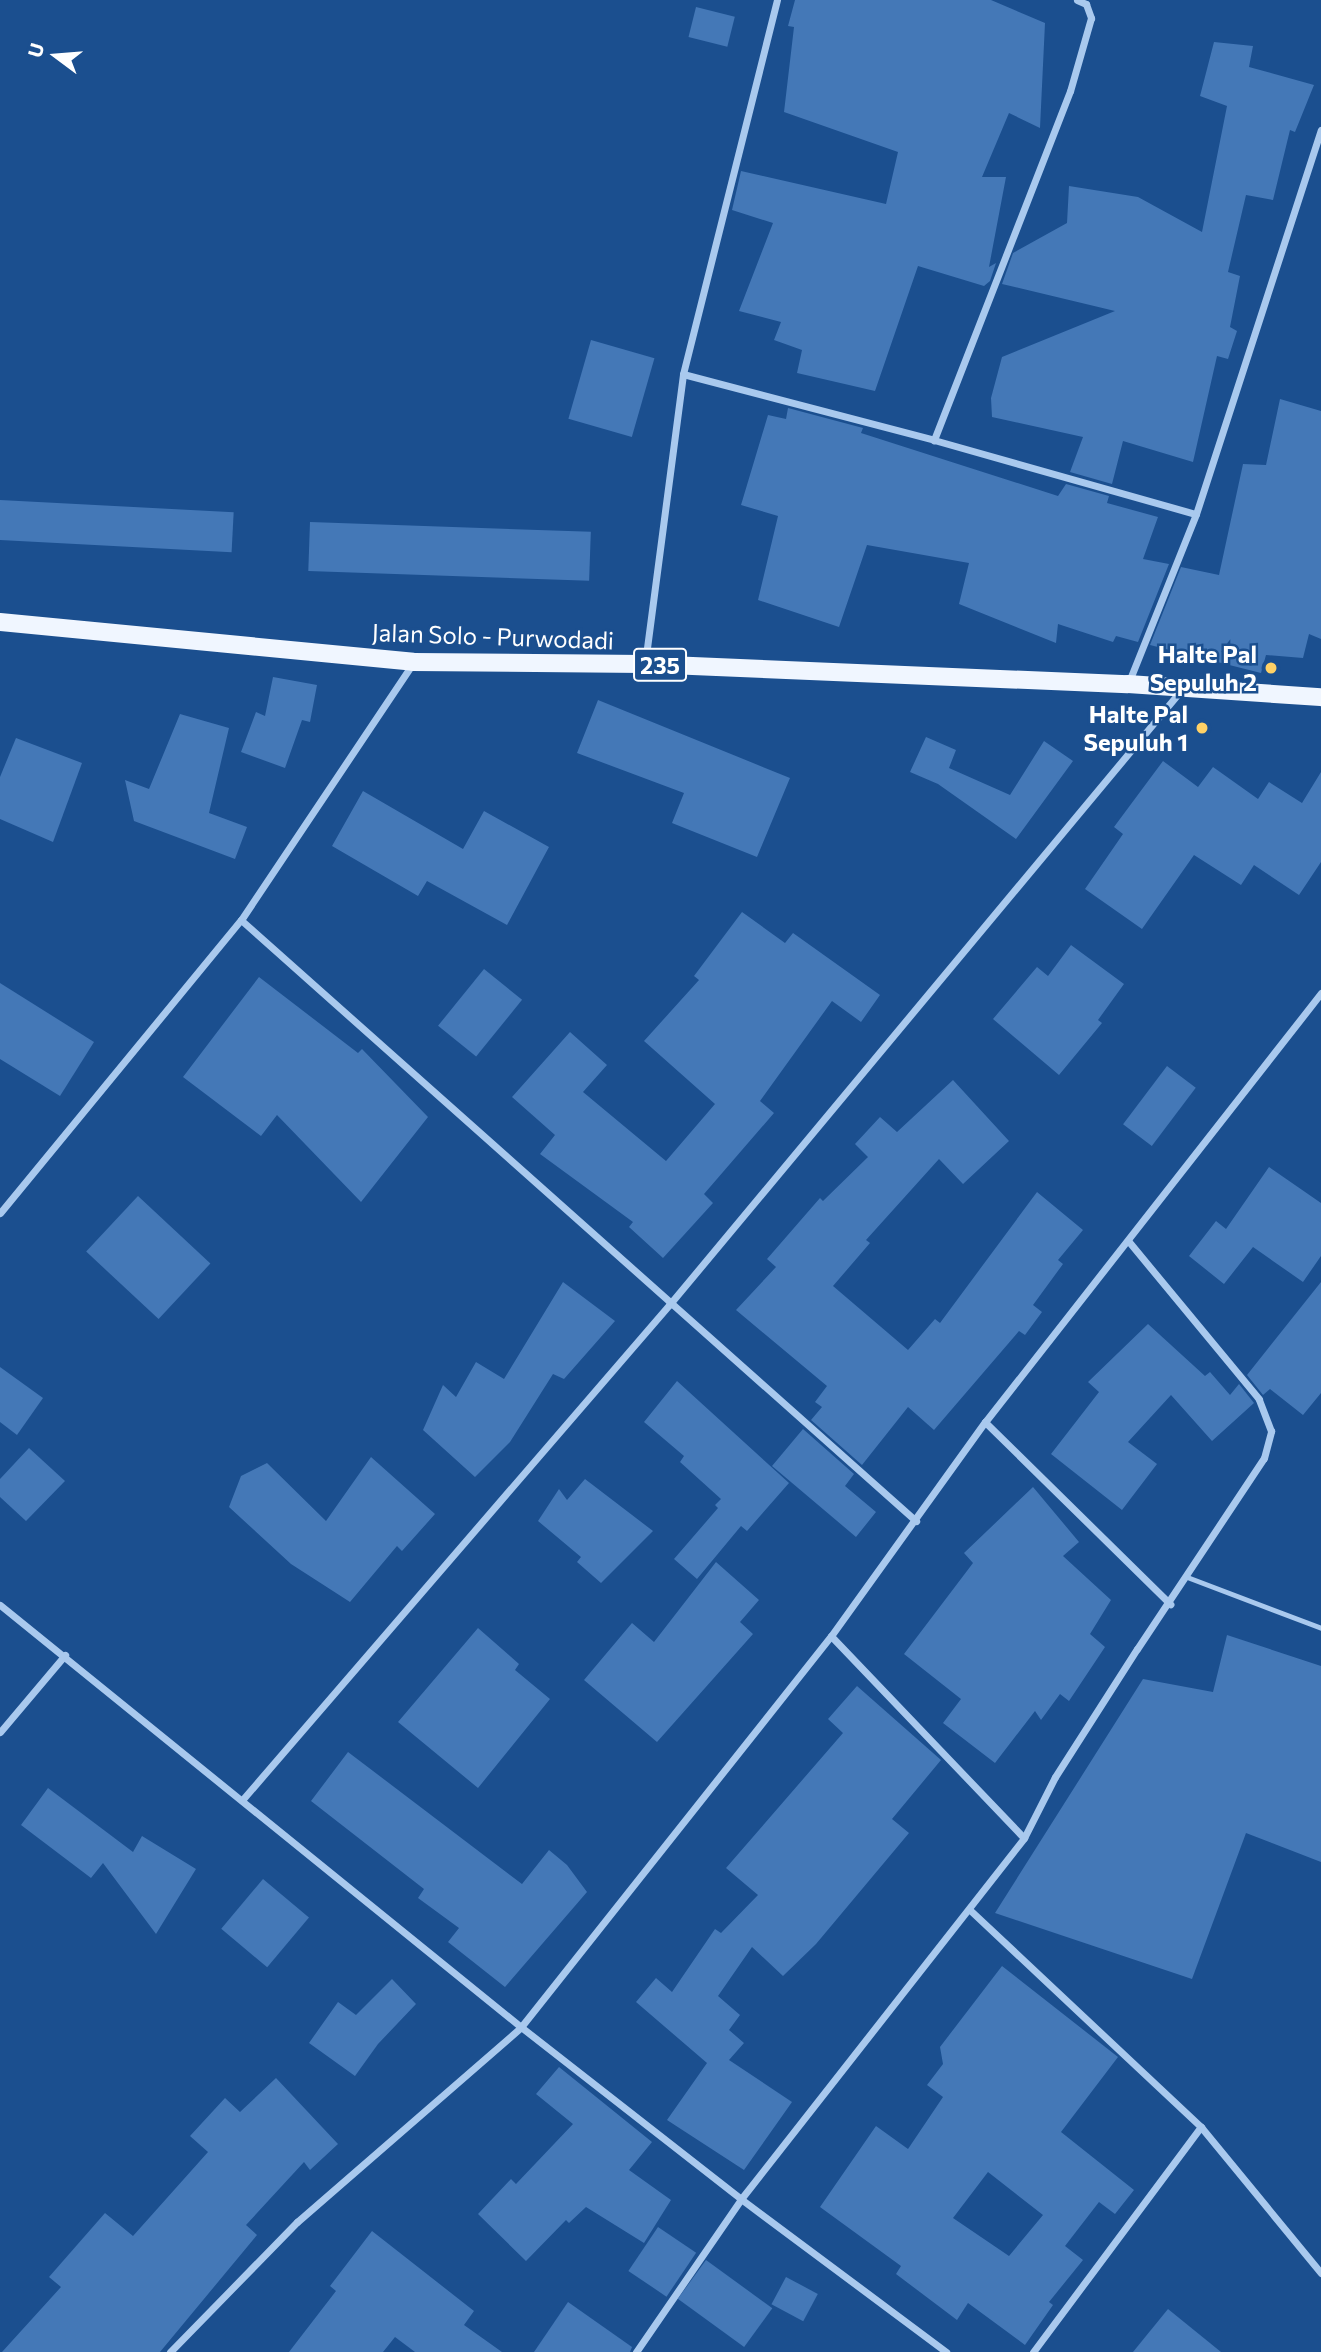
<!DOCTYPE html>
<style>
body{margin:0}
#map{position:relative;width:1321px;height:2352px;overflow:hidden;background:#1b4f8f;font-family:Commissioner,sans-serif}
div>[style]{position:absolute}
[style*='--x']{left:calc(var(--x)*1px);top:calc(var(--y)*1px);width:calc(var(--w)*1px);rotate:calc(var(--a)*1deg)}
.building>*{inset:0;background:#4478b7;transform-origin:0 0}
.service>*{height:5px;margin:-2.5px;padding:0 2.5px;transform-origin:2.5px;border-radius:2.5px;background:#a9c9ee}
.minor>*{height:7px;margin:-3.5px;padding:0 3.5px;transform-origin:3.5px;border-radius:3.5px;background:#a9c9ee}
.primary>*{height:18px;margin:-9px;padding:0 9px;transform-origin:9px;border-radius:9px;background:#f0f6ff}
.dots>*{width:19px;height:19px;translate:-50% -50%;box-sizing:border-box;border:4px solid #1b4f8f;border-radius:50%}
span{translate:-50% -50%;white-space:nowrap;text-align:center;line-height:1.15;-webkit-text-stroke:5px #1b4f8f;paint-order:stroke}
.shield-label span{padding:2px 5px;background:#1b4f8f;border:2px solid;border-radius:5px;-webkit-text-stroke-width:0}
.shield-label{font-size:23px;color:#fff;font-weight:700}
.street-label{font-size:24px;color:#fff}
.poi-label{font-size:24px;color:#fff;font-weight:700}
.right{translate:-100% -50%;text-align:right}
.north{position:absolute;left:21px;top:21px;width:70px;height:70px;-webkit-text-stroke:5px #1b4f8f;paint-order:stroke;rotate:286deg;font-size:19px;font-weight:700;line-height:28px;text-align:center;color:#fff}
.north::after{content:'';display:block;margin:auto;width:24px;height:32px;background:#fff;clip-path:polygon(50% 0,100% 100%,50% 72%,0 100%)}
</style>
<div id="map">
<div class="building">
<div style="clip-path:polygon(795px 0,991px 0,1045px 23px,1040px 128px,1009px 113px,982px 177px,1006px 177px,989px 267px,996px 263px,990px 281px,984px 286px,918px 266px,875px 391px,797px 373px,802px 350px,774px 340px,781px 322px,739px 311px,773px 223px,732px 210px,741px 171px,886px 204px,898px 152px,784px 112px,794px 27px,788px 26px)"></div>
<div style="left:696px;top:7px;width:40px;height:31px;rotate:14deg"></div>
<div style="clip-path:polygon(1214px 42px,1253px 46px,1249px 67px,1314px 85px,1295px 132px,1290px 130px,1273px 200px,1246px 195px,1228px 272px,1240px 276px,1230px 327px,1237px 331px,1228px 359px,1217px 356px,1193px 462px,1123px 441px,1112px 484px,1070px 472px,1083px 437px,992px 417px,991px 398px,1002px 357px,1115px 311px,1002px 284px,1013px 253px,1067px 223px,1069px 186px,1138px 197px,1202px 232px,1227px 106px,1200px 96px)"></div>
<div style="left:591px;top:340px;width:66px;height:82px;rotate:16deg"></div>
<div style="clip-path:polygon(1280px 399px,1321px 411px,1321px 639px,1309px 634px,1303px 658px,1266px 655px,1261px 673px,1150px 645px,1181px 567px,1219px 575px,1243px 464px,1266px 465px)"></div>
<div style="clip-path:polygon(788px 408px,863px 428px,861px 433px,1058px 496px,1066px 484px,1109px 496px,1107px 503px,1158px 517px,1143px 559px,1169px 564px,1138px 642px,1116px 636px,1113px 642px,1058px 624px,1056px 643px,959px 604px,969px 563px,867px 545px,839px 627px,758px 600px,778px 516px,741px 505px,768px 415px,786px 419px)"></div>
<div style="left:0;top:500px;width:234px;height:40px;rotate:3deg"></div>
<div style="left:310px;top:522px;width:281px;height:49px;rotate:2deg"></div>
<div style="clip-path:polygon(273px 677px,317px 685px,310px 722px,302px 720px,285px 768px,241px 752px,256px 712px,265px 716px)"></div>
<div style="clip-path:polygon(598px 700px,790px 778px,757px 857px,672px 823px,684px 793px,577px 753px)"></div>
<div style="clip-path:polygon(180px 714px,229px 728px,209px 813px,247px 827px,235px 859px,134px 821px,125px 780px,149px 789px)"></div>
<div style="clip-path:polygon(926px 737px,956px 750px,949px 768px,1010px 795px,1044px 741px,1073px 761px,1016px 839px,938px 784px,910px 772px)"></div>
<div style="clip-path:polygon(16px 738px,82px 763px,53px 842px,0 819px,0 777px)"></div>
<div style="clip-path:polygon(1163px 761px,1198px 787px,1213px 767px,1258px 799px,1269px 782px,1302px 803px,1321px 772px,1321px 862px,1299px 895px,1254px 865px,1241px 885px,1194px 855px,1142px 929px,1085px 889px,1123px 834px,1114px 827px)"></div>
<div style="clip-path:polygon(363px 791px,463px 849px,484px 811px,549px 847px,507px 925px,427px 881px,418px 896px,332px 846px)"></div>
<div style="clip-path:polygon(742px 912px,785px 943px,793px 933px,880px 995px,861px 1022px,832px 1001px,760px 1101px,774px 1113px,704px 1194px,713px 1203px,663px 1258px,629px 1227px,633px 1222px,540px 1154px,555px 1135px,512px 1097px,570px 1032px,607px 1065px,583px 1092px,666px 1161px,715px 1104px,644px 1041px,699px 980px,694px 976px)"></div>
<div style="clip-path:polygon(1071px 945px,1124px 984px,1098px 1020px,1102px 1023px,1059px 1075px,993px 1019px,1037px 967px,1048px 976px)"></div>
<div style="left:484px;top:969px;width:49px;height:73px;rotate:39deg"></div>
<div style="clip-path:polygon(259px 977px,358px 1053px,362px 1049px,428px 1117px,361px 1202px,277px 1115px,261px 1136px,183px 1077px)"></div>
<div style="clip-path:polygon(0 983px,94px 1042px,60px 1096px,0 1059px)"></div>
<div style="left:1167px;top:1066px;width:36px;height:73px;rotate:37deg"></div>
<div style="clip-path:polygon(953px 1080px,1009px 1141px,963px 1184px,939px 1159px,866px 1240px,870px 1243px,833px 1286px,908px 1350px,935px 1319px,940px 1323px,1037px 1192px,1083px 1230px,1058px 1260px,1063px 1264px,1033px 1305px,1042px 1312px,1025px 1335px,1019px 1331px,934px 1430px,908px 1407px,862px 1465px,811px 1420px,822px 1407px,815px 1402px,827px 1386px,736px 1310px,776px 1267px,767px 1259px,820px 1198px,823px 1201px,868px 1157px,855px 1144px,880px 1117px,897px 1132px)"></div>
<div style="clip-path:polygon(1269px 1167px,1321px 1203px,1321px 1256px,1303px 1282px,1253px 1247px,1224px 1284px,1189px 1256px,1216px 1221px,1226px 1229px)"></div>
<div style="left:138px;top:1196px;width:99px;height:76px;rotate:43deg"></div>
<div style="clip-path:polygon(563px 1282px,615px 1321px,564px 1379px,553px 1374px,510px 1442px,475px 1477px,423px 1430px,443px 1385px,456px 1397px,476px 1362px,504px 1379px)"></div>
<div style="clip-path:polygon(1321px 1282px,1321px 1393px,1303px 1415px,1270px 1389px,1263px 1395px,1247px 1375px)"></div>
<div style="clip-path:polygon(1148px 1324px,1205px 1376px,1210px 1372px,1230px 1395px,1239px 1384px,1254px 1403px,1212px 1441px,1171px 1395px,1128px 1442px,1157px 1464px,1122px 1510px,1051px 1454px,1099px 1392px,1088px 1382px)"></div>
<div style="clip-path:polygon(0 1367px,43px 1398px,17px 1435px,0 1422px)"></div>
<div style="clip-path:polygon(677px 1381px,789px 1483px,747px 1531px,741px 1526px,697px 1579px,674px 1559px,718px 1508px,715px 1505px,721px 1499px,680px 1462px,684px 1456px,644px 1422px)"></div>
<div style="clip-path:polygon(803px 1429px,854px 1474px,845px 1486px,876px 1512px,856px 1537px,772px 1466px)"></div>
<div style="clip-path:polygon(29px 1448px,65px 1481px,26px 1521px,0 1497px,0 1479px)"></div>
<div style="clip-path:polygon(371px 1457px,435px 1514px,402px 1551px,397px 1546px,350px 1602px,291px 1564px,229px 1507px,241px 1476px,267px 1463px,326px 1521px)"></div>
<div style="clip-path:polygon(585px 1479px,653px 1531px,601px 1583px,577px 1562px,581px 1557px,538px 1521px,559px 1489px,567px 1500px)"></div>
<div style="clip-path:polygon(1033px 1487px,1079px 1542px,1063px 1556px,1111px 1600px,1090px 1634px,1105px 1647px,1069px 1701px,1060px 1694px,1041px 1720px,1035px 1711px,995px 1763px,943px 1723px,961px 1699px,904px 1654px,973px 1563px,964px 1553px)"></div>
<div style="clip-path:polygon(716px 1562px,759px 1600px,740px 1622px,753px 1634px,657px 1742px,584px 1680px,632px 1623px,654px 1642px)"></div>
<div style="clip-path:polygon(478px 1628px,519px 1664px,515px 1670px,550px 1699px,478px 1788px,398px 1722px)"></div>
<div style="clip-path:polygon(1227px 1635px,1321px 1666px,1321px 1862px,1246px 1833px,1192px 1979px,995px 1913px,1143px 1679px,1213px 1692px)"></div>
<div style="clip-path:polygon(857px 1686px,941px 1760px,892px 1819px,909px 1833px,816px 1944px,783px 1976px,752px 1947px,718px 1996px,740px 2015px,729px 2030px,744px 2043px,729px 2060px,792px 2102px,744px 2170px,667px 2120px,707px 2063px,636px 2002px,656px 1978px,672px 1992px,715px 1929px,721px 1933px,758px 1895px,726px 1868px,843px 1733px,828px 1719px)"></div>
<div style="clip-path:polygon(348px 1752px,522px 1884px,549px 1850px,567px 1865px,587px 1892px,505px 1987px,448px 1942px,459px 1928px,418px 1898px,424px 1889px,311px 1801px)"></div>
<div style="clip-path:polygon(48px 1788px,133px 1852px,142px 1836px,196px 1869px,156px 1934px,103px 1863px,91px 1878px,21px 1825px)"></div>
<div style="left:263px;top:1879px;width:60px;height:65px;rotate:40deg"></div>
<div style="clip-path:polygon(evenodd,1002px 1966px,1118px 2057px,1061px 2132px,1134px 2190px,1115px 2214px,1099px 2202px,1065px 2246px,1083px 2260px,1049px 2302px,1053px 2305px,1025px 2345px,968px 2303px,957px 2320px,896px 2274px,901px 2266px,820px 2207px,876px 2126px,908px 2149px,943px 2097px,927px 2085px,943px 2064px,940px 2047px,1002px 1966px,988px 2172px,1043px 2215px,1009px 2256px,953px 2218px,988px 2172px)"></div>
<div style="clip-path:polygon(392px 1979px,416px 2004px,378px 2044px,355px 2076px,309px 2043px,338px 2002px,356px 2015px)"></div>
<div style="clip-path:polygon(559px 2067px,652px 2142px,629px 2170px,671px 2200px,644px 2243px,586px 2207px,569px 2223px,566px 2220px,526px 2261px,478px 2214px,511px 2179px,516px 2184px,573px 2124px,536px 2094px)"></div>
<div style="clip-path:polygon(276px 2078px,338px 2144px,310px 2170px,304px 2162px,246px 2225px,257px 2235px,160px 2352px,2px 2352px,61px 2287px,49px 2277px,105px 2213px,133px 2236px,208px 2152px,190px 2136px,225px 2098px,240px 2112px)"></div>
<div style="left:658px;top:2227px;width:46px;height:53px;rotate:34deg"></div>
<div style="clip-path:polygon(372px 2231px,474px 2311px,464px 2325px,502px 2352px,415px 2352px,395px 2337px,383px 2352px,289px 2352px,336px 2291px,330px 2286px)"></div>
<div style="left:706px;top:2260px;width:82px;height:48px;rotate:36deg"></div>
<div style="left:786px;top:2277px;width:36px;height:31px;rotate:28deg"></div>
<div style="clip-path:polygon(568px 2302px,632px 2347px,630px 2352px,534px 2352px)"></div>
<div style="clip-path:polygon(1168px 2309px,1221px 2352px,1133px 2352px)"></div>
</div>
<div class="service">
<div style="--x:1187;--y:1577;--w:143;--a:20.8"></div>
</div>
<div class="minor">
<div style="--x:1077;--y:0;--w:10;--a:24"></div>
<div style="--x:1086;--y:4;--w:15;--a:70"></div>
<div style="--x:1091;--y:18;--w:76;--a:106"></div>
<div style="--x:1070;--y:91;--w:375;--a:111.3"></div>
<div style="--x:934;--y:440;--w:272;--a:15.8"></div>
<div style="--x:683;--y:374;--w:260;--a:14.7"></div>
<div style="--x:645;--y:663;--w:291;--a:-82.5"></div>
<div style="--x:683;--y:374;--w:386;--a:-75.9"></div>
<div style="--x:1128;--y:684;--w:183;--a:-68.2"></div>
<div style="--x:1196;--y:514;--w:404;--a:-72"></div>
<div style="--x:241;--y:920;--w:904;--a:41.68"></div>
<div style="--x:0;--y:1213;--w:379;--a:-50.6"></div>
<div style="--x:241;--y:920;--w:309;--a:-56.2"></div>
<div style="--x:985;--y:1422;--w:260;--a:44.5"></div>
<div style="--x:0;--y:1605;--w:670;--a:39.01"></div>
<div style="--x:521;--y:2027;--w:279;--a:38"></div>
<div style="--x:741;--y:2199;--w:256;--a:36.7"></div>
<div style="--x:831;--y:1636;--w:279;--a:46.3"></div>
<div style="--x:0;--y:1732;--w:101;--a:-49.8"></div>
<div style="--x:243;--y:1799;--w:652;--a:-49.23"></div>
<div style="--x:669;--y:1305;--w:802;--a:-50.21"></div>
<div style="--x:971;--y:1911;--w:316;--a:43.2"></div>
<div style="--x:1201;--y:2127;--w:189;--a:50.6"></div>
<div style="--x:170;--y:2352;--w:182;--a:-45.7"></div>
<div style="--x:297;--y:2222;--w:297;--a:-41"></div>
<div style="--x:521;--y:2027;--w:499;--a:-51.6"></div>
<div style="--x:831;--y:1636;--w:264;--a:-54.3"></div>
<div style="--x:985;--y:1422;--w:545;--a:-51.93"></div>
<div style="--x:636;--y:2352;--w:186;--a:-55.5"></div>
<div style="--x:741;--y:2199;--w:459;--a:-51.9"></div>
<div style="--x:1024;--y:1838;--w:68;--a:-63.1"></div>
<div style="--x:1055;--y:1777;--w:152;--a:-57.4"></div>
<div style="--x:1137;--y:1649;--w:229;--a:-56.4"></div>
<div style="--x:1264;--y:1458;--w:28;--a:-75"></div>
<div style="--x:1271;--y:1431;--w:34;--a:-111"></div>
<div style="--x:1259;--y:1399;--w:204;--a:-129.6"></div>
<div style="--x:1033;--y:2352;--w:281;--a:-53.3"></div>
</div>
<div class="primary">
<div style="--x:0;--y:622;--w:415;--a:5.5"></div>
<div style="--x:413;--y:662;--w:232;--a:0.5"></div>
<div style="--x:645;--y:664;--w:483;--a:2.4"></div>
<div style="--x:1128;--y:684;--w:193;--a:3.9"></div>
</div>
<div class="dots">
<div style="left:1271px;top:668px;background:#ffd166"></div>
<div style="left:1202px;top:728px;background:#ffd166"></div>
</div>
<div class="shield-label">
<span style="left:660px;top:665px">235</span>
</div>
<div class="street-label">
<span style="left:493px;top:636px;rotate:2deg">Jalan Solo - Purwodadi</span>
</div>
<div class="poi-label">
<span class="right" style="left:1257px;top:668px">Halte Pal<br>Sepuluh 2</span>
<span class="right" style="left:1188px;top:728px">Halte Pal<br>Sepuluh 1</span>
</div>
<div class="north">U</div>
</div>
